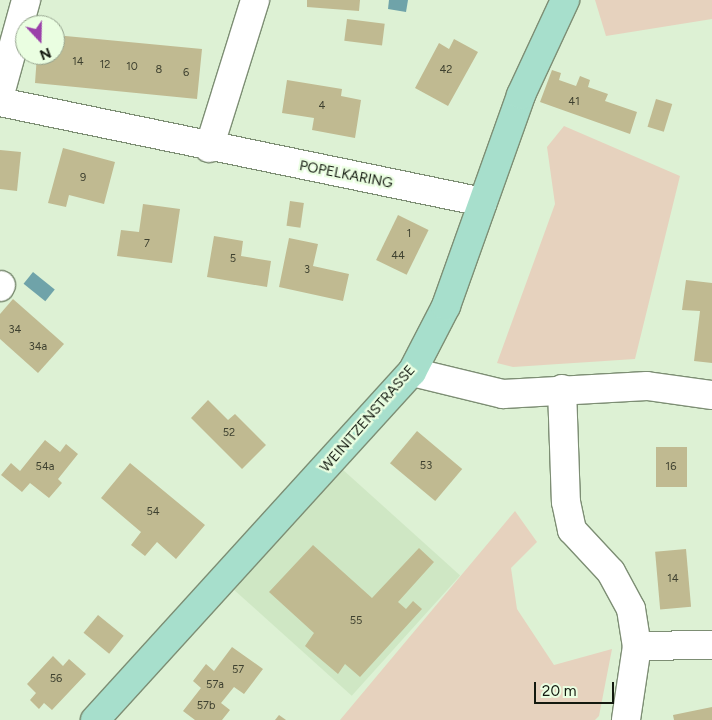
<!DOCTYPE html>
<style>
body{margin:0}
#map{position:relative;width:712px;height:720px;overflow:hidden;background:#ddf1d4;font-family:Figtree,sans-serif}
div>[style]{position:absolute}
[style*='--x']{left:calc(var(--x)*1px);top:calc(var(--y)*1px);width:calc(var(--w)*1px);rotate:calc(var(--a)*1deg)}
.built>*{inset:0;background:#cfe7c4;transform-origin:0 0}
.green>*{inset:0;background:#e6d2be}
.water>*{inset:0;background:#6fa3a9;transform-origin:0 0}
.building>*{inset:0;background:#c0ba91;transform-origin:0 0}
.roads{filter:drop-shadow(1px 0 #7d8e74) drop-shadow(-1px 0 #7d8e74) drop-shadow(0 1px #7d8e74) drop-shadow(0 -1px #7d8e74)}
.minor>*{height:28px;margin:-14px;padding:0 14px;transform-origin:14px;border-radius:14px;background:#fff}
.major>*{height:28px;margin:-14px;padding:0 14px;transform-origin:14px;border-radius:14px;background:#a7dfcc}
span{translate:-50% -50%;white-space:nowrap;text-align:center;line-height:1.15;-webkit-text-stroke:4.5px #eafee1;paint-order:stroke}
.number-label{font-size:11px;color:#3e4130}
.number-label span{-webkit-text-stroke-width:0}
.street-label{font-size:14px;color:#13190f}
.north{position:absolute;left:15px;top:15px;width:50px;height:50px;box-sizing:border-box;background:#eafee1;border:1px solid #94a28d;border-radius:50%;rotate:159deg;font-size:14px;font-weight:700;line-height:20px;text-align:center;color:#13190f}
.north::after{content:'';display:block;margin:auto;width:18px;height:22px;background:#9b40aa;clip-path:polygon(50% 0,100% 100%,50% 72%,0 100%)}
.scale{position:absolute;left:534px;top:682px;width:80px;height:22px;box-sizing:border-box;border:2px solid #13190f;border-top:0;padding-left:6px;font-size:15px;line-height:18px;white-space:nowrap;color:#13190f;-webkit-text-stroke:4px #eafee1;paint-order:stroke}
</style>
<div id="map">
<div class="built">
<div style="left:342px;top:469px;width:159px;height:162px;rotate:42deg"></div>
</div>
<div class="green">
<div style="clip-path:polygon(595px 0,712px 0,712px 19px,606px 36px)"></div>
<div style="clip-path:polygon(564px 126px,680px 176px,635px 359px,513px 367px,497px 363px,555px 204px,547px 147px)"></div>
<div style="clip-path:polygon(515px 511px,537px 542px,511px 568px,517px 609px,554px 665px,612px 649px,599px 716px,595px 720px,340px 720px)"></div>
</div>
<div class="water">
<div style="clip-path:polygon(389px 0,408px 0,406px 12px,388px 9px)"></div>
<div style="left:33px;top:272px;width:28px;height:15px;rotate:39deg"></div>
</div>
<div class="building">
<div style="clip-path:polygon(307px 0,360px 0,359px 11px,307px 7px)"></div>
<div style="left:347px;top:19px;width:38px;height:22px;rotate:7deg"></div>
<div style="clip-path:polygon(55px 35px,202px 49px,197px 99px,35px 83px,37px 55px,55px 55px)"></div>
<div style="clip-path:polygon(454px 39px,478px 52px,448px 106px,415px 88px,439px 43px,449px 49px)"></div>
<div style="clip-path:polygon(552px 70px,561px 73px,559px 80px,576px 86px,580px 76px,590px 80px,588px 87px,608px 94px,605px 101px,637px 112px,630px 134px,540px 102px)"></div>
<div style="clip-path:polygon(287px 80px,342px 89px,341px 96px,361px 100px,355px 138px,312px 130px,314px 118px,282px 113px)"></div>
<div style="left:656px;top:99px;width:17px;height:29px;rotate:17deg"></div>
<div style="clip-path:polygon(63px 148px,115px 162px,104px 204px,69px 195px,66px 207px,48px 203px)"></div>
<div style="clip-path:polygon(0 150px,21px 152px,17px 191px,0 189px)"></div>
<div style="left:290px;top:201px;width:14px;height:25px;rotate:8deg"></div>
<div style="clip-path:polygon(143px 204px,180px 209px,172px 263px,117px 256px,121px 230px,139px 232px)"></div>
<div style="left:398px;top:215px;width:34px;height:50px;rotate:26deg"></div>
<div style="clip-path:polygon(214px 236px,243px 241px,241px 256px,271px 261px,267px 287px,207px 277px)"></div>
<div style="clip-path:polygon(289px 238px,318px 244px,313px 266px,349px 274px,343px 301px,279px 287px)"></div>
<div style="clip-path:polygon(686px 280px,712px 283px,712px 363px,694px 361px,700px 311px,682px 310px)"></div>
<div style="clip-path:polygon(13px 299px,64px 344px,38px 373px,0 339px,0 314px)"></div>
<div style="clip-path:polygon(208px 400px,228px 420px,235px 414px,266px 445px,242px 469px,191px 418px)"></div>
<div style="left:417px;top:431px;width:59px;height:42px;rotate:40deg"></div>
<div style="clip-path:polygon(45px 440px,60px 452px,66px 444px,78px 454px,58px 479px,62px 483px,49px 498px,30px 483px,22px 492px,1px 475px,11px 463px,20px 471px)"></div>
<div style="left:656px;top:447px;width:31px;height:40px"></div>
<div style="clip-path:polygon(130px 463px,205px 525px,176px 559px,157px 542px,145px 556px,131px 545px,141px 532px,101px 498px)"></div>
<div style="clip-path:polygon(313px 545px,372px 598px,419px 548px,434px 562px,398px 602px,406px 609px,413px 601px,422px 609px,360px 677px,345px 664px,338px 674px,305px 646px,314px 633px,269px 592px)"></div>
<div style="left:686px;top:549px;width:58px;height:31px;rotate:85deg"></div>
<div style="left:98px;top:615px;width:33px;height:23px;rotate:39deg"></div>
<div style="clip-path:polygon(232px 647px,263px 669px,244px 694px,234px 687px,221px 703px,230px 710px,222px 720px,195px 720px,183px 711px,201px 688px,193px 681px,206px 664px,214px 671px)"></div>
<div style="clip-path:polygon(53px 656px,63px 666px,69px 659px,86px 674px,52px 710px,44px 703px,39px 709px,30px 700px,36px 693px,27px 684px)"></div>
<div style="clip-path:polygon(712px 707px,712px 720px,674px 720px,673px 715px)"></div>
<div style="clip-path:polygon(279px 715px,286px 720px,275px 720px)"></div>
</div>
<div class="roads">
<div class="minor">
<div style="--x:0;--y:94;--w:98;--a:-74.5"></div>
<div style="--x:0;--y:102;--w:493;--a:11.7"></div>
<div style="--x:209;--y:148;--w:155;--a:-72.7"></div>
<div style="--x:0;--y:287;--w:2;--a:-63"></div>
<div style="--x:412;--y:372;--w:94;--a:13.6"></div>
<div style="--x:503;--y:394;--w:144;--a:-3.2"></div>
<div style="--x:647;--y:386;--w:66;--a:7.9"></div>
<div style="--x:562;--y:389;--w:113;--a:88"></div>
<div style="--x:566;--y:502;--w:29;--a:78"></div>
<div style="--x:572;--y:530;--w:57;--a:47.1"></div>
<div style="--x:611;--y:572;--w:42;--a:61.6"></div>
<div style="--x:631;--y:609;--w:37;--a:81"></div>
<div style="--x:637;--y:646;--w:75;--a:98.5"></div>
<div style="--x:637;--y:646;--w:75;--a:-0.8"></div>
</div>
<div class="major">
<div style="--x:95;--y:720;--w:471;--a:-47.7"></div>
<div style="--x:412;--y:372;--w:74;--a:-62.7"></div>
<div style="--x:446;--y:306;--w:224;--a:-70.4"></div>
<div style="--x:521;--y:95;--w:105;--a:-65.1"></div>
</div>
</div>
<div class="number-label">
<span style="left:78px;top:62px">14</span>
<span style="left:105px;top:65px">12</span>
<span style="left:132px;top:67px">10</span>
<span style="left:159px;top:70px">8</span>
<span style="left:446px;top:70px">42</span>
<span style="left:186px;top:73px">6</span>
<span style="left:574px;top:102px">41</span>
<span style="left:322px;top:106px">4</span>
<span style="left:83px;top:178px">9</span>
<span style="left:409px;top:234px">1</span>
<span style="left:147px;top:244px">7</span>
<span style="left:398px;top:256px">44</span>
<span style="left:233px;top:259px">5</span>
<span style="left:307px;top:270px">3</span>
<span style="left:15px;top:330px">34</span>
<span style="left:38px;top:347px">34a</span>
<span style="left:229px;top:433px">52</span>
<span style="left:426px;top:466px">53</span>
<span style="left:45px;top:467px">54a</span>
<span style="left:671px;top:467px">16</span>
<span style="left:153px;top:512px">54</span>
<span style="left:673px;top:579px">14</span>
<span style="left:356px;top:621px">55</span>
<span style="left:238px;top:670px">57</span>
<span style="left:56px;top:679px">56</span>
<span style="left:215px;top:685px">57a</span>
<span style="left:206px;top:706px">57b</span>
</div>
<div class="street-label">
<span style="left:346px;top:175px;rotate:11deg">POPELKARING</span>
<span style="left:368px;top:419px;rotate:-49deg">WEINITZENSTRASSE</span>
</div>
<div class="north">N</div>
<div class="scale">20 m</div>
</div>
